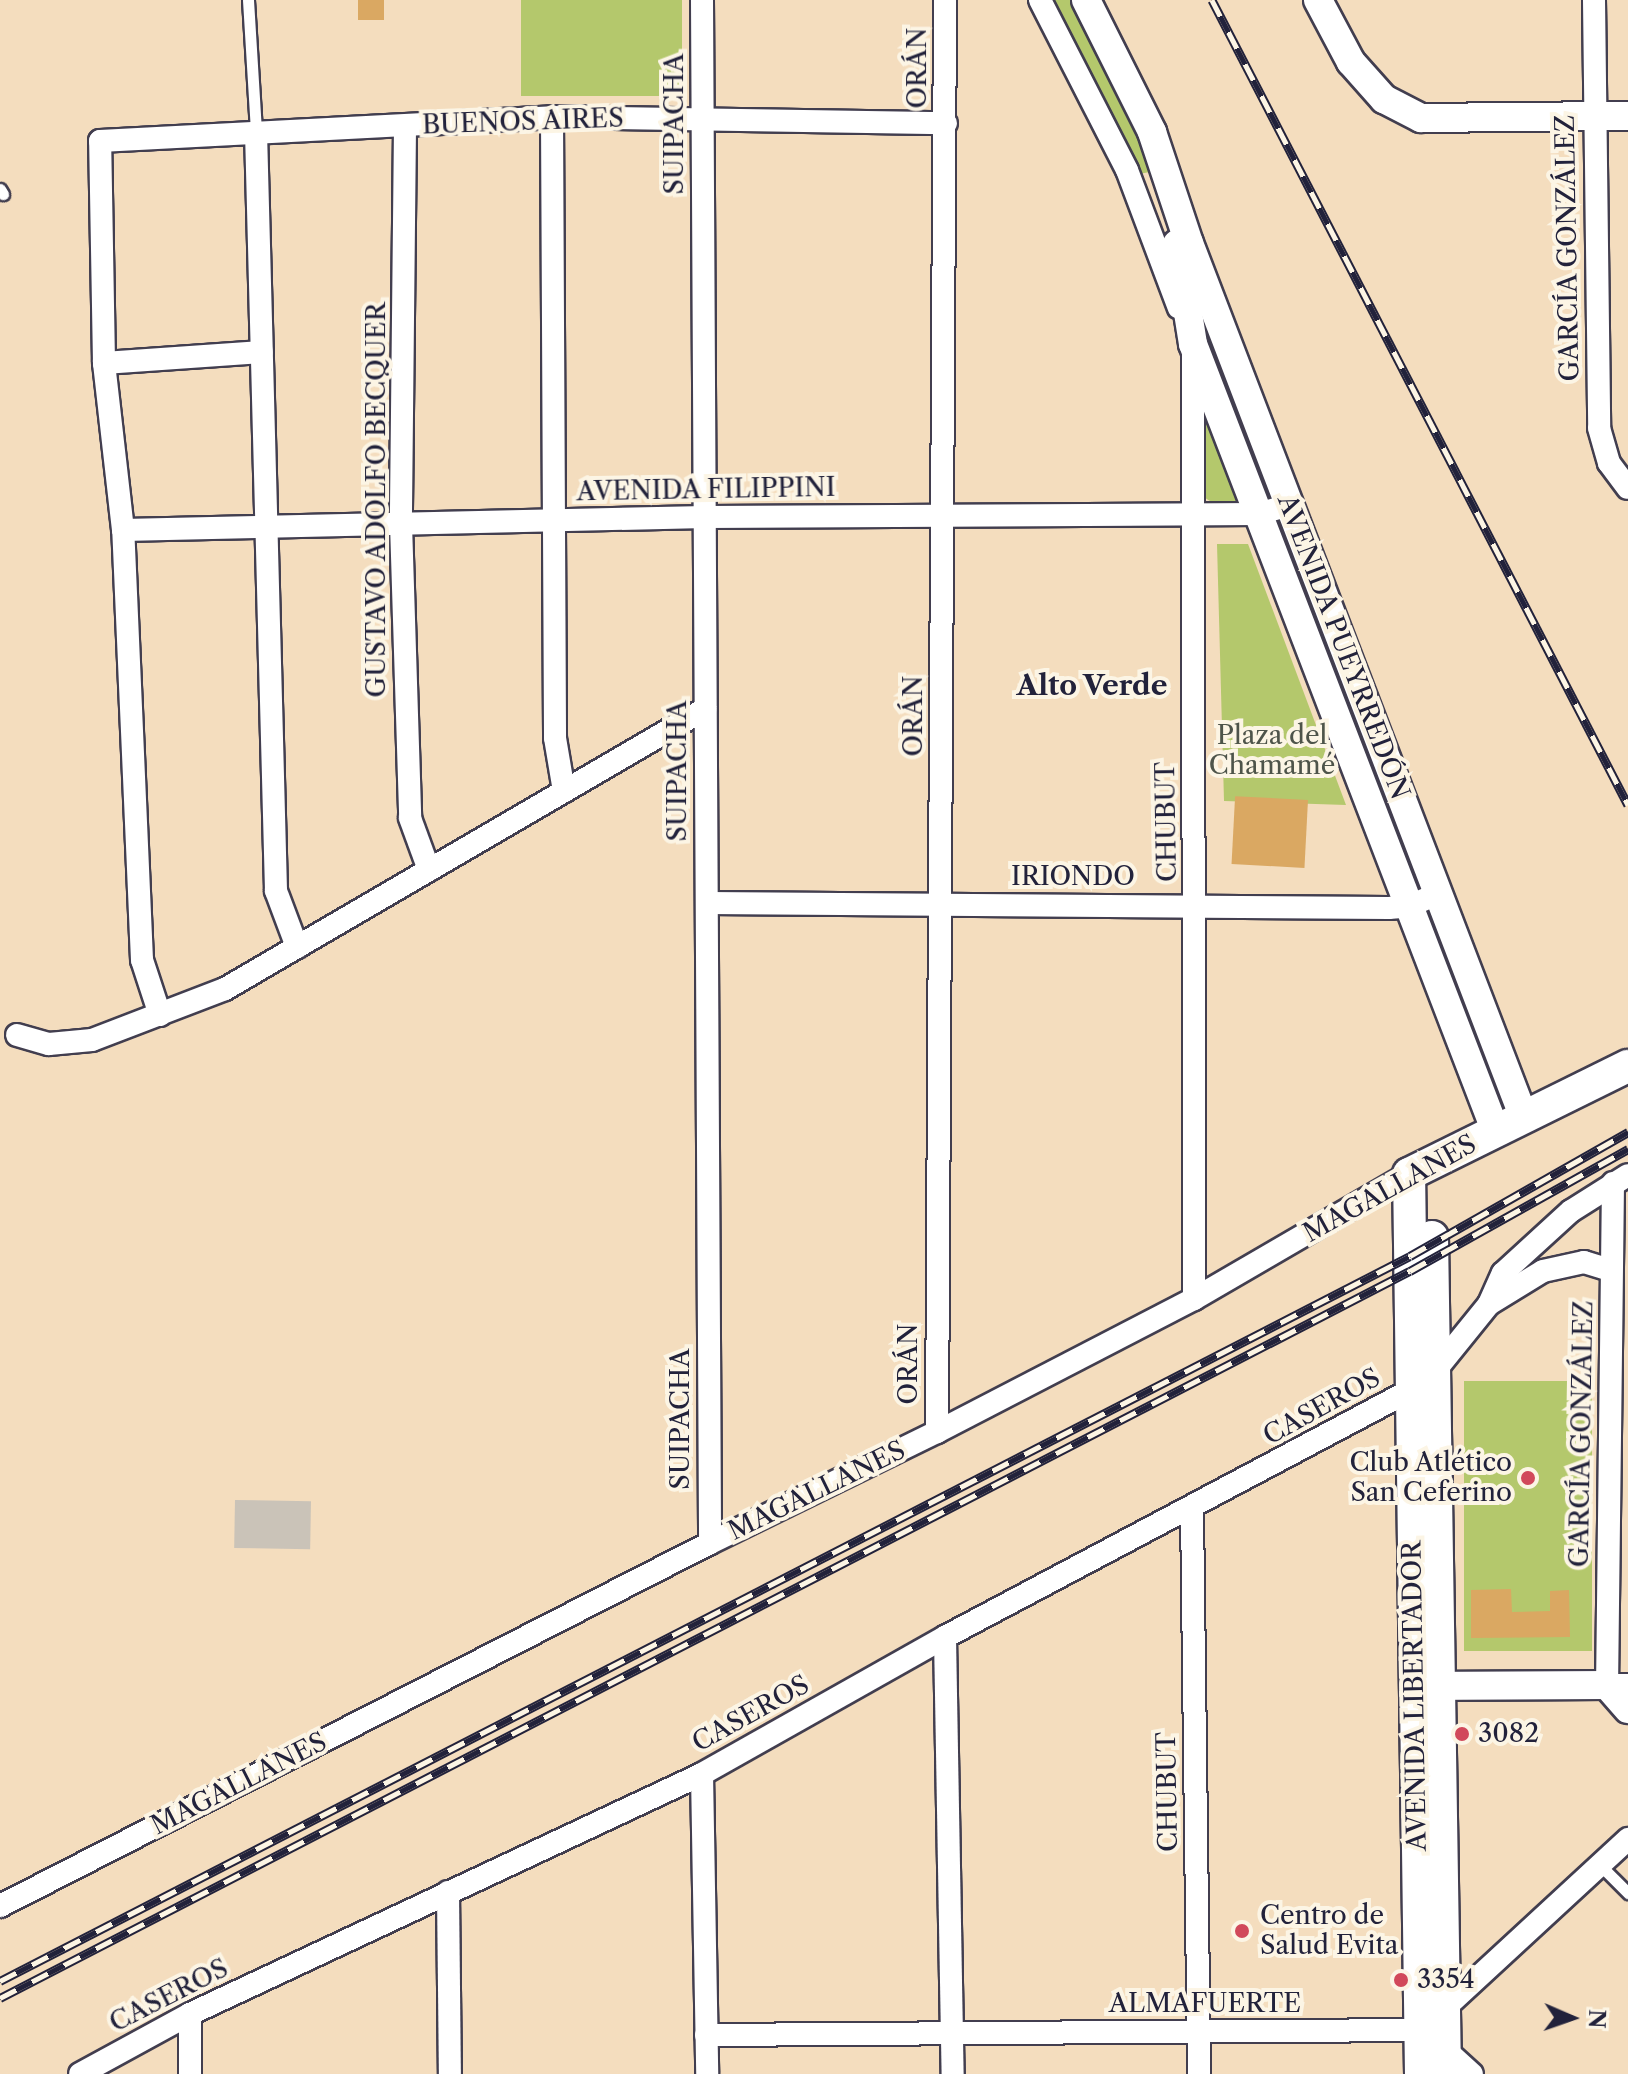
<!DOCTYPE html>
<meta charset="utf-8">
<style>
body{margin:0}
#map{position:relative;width:1628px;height:2074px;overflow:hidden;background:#f4ddbe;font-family:"Libre Caslon Text",serif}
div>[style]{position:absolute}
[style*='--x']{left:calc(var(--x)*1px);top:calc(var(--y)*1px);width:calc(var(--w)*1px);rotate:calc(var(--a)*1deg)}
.industrial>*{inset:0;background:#cac3b8;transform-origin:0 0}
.green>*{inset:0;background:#b4c86c;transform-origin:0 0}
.building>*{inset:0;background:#daa862;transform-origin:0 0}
.roads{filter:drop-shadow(2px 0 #423e4f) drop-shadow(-2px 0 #423e4f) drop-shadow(0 2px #423e4f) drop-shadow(0 -2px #423e4f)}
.service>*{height:11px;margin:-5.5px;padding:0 5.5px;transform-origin:5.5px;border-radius:5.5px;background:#fff}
.minor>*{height:22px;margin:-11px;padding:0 11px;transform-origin:11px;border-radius:11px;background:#fff}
.tertiary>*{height:28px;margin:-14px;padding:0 14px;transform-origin:14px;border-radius:14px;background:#fff}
.secondary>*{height:32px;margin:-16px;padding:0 16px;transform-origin:16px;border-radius:16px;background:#fff}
.rail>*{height:9px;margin-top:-4.5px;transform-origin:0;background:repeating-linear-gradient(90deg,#fcf5e5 0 18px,#22223b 0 36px);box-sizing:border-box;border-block:2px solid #22223b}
.dots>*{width:22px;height:22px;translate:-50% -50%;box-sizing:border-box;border:4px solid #fcf5e5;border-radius:50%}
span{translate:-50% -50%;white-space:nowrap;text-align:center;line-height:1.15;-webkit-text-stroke:8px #fcf5e5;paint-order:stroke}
.street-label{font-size:26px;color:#22223b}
.park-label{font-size:26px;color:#4e544a}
.poi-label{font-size:26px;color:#22223b}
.right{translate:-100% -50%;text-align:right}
.left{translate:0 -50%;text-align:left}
.neighbourhood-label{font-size:28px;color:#22223b;font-weight:700}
.north{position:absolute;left:1532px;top:1978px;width:80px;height:80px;-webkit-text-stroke:6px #fcf5e5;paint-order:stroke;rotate:92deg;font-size:22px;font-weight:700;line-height:32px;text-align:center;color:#22223b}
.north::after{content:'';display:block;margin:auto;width:28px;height:36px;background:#22223b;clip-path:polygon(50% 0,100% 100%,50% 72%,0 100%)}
</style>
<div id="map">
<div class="industrial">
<div style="left:235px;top:1500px;width:76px;height:48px;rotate:1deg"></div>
</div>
<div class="green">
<div style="left:521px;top:0;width:161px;height:96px"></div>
<div style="clip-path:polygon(1047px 0,1077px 0,1152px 163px,1150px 172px,1133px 175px)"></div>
<div style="left:1202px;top:315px;width:200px;height:10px;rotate:69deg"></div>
<div style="clip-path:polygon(1208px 410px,1246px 505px,1218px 506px,1202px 496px,1202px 412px)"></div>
<div style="clip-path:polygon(1217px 544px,1248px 544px,1346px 805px,1224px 801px)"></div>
<div style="left:1292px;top:548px;width:332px;height:11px;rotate:69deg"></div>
<div style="left:1464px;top:1381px;width:128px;height:270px"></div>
</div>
<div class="building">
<div style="left:358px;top:0;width:26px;height:20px"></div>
<div style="left:1308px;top:800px;width:68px;height:73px;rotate:93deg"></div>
<div style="clip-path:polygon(1511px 1589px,1512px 1612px,1550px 1611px,1550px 1591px,1569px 1590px,1570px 1637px,1471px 1638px,1471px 1590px)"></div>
</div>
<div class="roads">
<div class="service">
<div style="--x:248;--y:0;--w:132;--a:86.5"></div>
<div style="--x:0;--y:189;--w:6;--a:59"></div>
<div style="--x:1600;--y:1865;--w:40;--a:45"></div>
</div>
<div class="minor">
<div style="--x:702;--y:0;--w:1543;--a:89.7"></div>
<div style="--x:1040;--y:0;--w:191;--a:62.9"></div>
<div style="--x:1127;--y:170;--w:147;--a:69.4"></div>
<div style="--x:1594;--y:0;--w:428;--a:89.3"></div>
<div style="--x:1599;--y:428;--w:36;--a:74"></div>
<div style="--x:1609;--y:463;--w:31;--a:53"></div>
<div style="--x:552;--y:117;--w:621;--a:89.72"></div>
<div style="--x:555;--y:738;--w:54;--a:80.4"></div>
<div style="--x:405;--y:127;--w:397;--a:90.6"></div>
<div style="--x:401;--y:524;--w:294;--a:88.2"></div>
<div style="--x:410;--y:818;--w:55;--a:69.9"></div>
<div style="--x:256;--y:132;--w:759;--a:88.49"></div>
<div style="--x:276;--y:891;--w:60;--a:69.4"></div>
<div style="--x:1193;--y:352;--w:947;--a:89.94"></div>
<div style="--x:104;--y:363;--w:158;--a:-4"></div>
<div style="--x:123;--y:530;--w:583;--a:-1.28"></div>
<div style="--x:706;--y:517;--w:552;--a:-0.31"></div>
<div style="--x:1258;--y:514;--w:32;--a:-16"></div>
<div style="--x:707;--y:903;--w:682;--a:0.42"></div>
<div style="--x:1389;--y:908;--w:21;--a:-5"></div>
<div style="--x:1410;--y:906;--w:30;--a:-24"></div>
<div style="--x:160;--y:1015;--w:58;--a:-108.1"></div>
<div style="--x:142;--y:960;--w:430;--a:-92.5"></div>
<div style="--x:123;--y:530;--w:168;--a:-96.5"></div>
<div style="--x:104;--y:363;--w:222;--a:-91"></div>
<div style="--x:100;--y:141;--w:453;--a:-3"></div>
<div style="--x:552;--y:117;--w:394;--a:0.9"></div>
<div style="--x:17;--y:1035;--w:33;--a:16"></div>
<div style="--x:49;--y:1044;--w:43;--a:-5.3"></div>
<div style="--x:92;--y:1040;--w:142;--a:-21"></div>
<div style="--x:225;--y:989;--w:556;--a:-30.26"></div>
<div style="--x:1613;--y:1183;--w:502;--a:90.68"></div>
<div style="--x:1607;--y:1685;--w:21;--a:0"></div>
<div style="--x:1489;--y:1304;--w:34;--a:-66"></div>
<div style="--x:1503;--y:1273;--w:92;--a:-42.4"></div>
<div style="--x:1571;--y:1211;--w:67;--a:-32.3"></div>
<div style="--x:937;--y:1432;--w:1432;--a:-89.68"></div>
<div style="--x:1192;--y:1509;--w:565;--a:89.29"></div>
<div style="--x:945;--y:1637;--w:437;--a:89"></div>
<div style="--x:702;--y:1774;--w:300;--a:89"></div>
<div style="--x:448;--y:1892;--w:182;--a:89.4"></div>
<div style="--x:0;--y:1906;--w:797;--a:-27.08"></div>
<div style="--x:710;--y:1543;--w:253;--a:-26.1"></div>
<div style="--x:937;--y:1432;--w:289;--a:-27.4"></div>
<div style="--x:1194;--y:1299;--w:249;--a:-30.2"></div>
<div style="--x:190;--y:2014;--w:60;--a:90"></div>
<div style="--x:706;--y:2035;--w:715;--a:-0.4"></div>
<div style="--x:1421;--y:2030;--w:282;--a:-42.7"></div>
<div style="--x:1440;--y:2045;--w:43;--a:42.2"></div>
<div style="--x:80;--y:2074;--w:125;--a:-28.6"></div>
<div style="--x:190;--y:2014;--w:565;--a:-25.11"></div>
<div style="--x:702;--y:1774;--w:279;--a:-29.4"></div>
<div style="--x:945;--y:1637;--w:527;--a:-27.93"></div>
<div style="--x:1411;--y:1390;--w:29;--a:-38"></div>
<div style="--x:1434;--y:1372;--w:87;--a:-51"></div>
<div style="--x:1489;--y:1304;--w:63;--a:-31.4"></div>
<div style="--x:1543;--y:1271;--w:42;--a:-12.4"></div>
<div style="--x:1584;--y:1262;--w:28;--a:17"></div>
</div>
<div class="tertiary">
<div style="--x:1086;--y:0;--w:148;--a:63.4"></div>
<div style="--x:1152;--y:132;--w:117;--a:71.6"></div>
<div style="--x:1189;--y:243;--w:937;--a:69.05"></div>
<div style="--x:1318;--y:0;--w:70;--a:62"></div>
<div style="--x:1351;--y:62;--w:50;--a:48.3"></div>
<div style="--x:1384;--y:99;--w:42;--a:27.2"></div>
<div style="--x:1421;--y:118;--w:207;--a:-0.6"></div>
<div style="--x:1177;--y:244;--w:101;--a:80.9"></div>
<div style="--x:1193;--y:344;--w:844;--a:68.97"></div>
<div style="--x:1416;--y:1686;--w:191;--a:-0.3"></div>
<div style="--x:1607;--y:1685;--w:32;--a:49"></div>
</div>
<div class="secondary">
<div style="--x:1432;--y:1237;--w:837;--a:89.11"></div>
<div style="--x:1421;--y:2074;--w:900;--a:-90.76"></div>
<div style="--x:1409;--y:1174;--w:244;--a:-26.3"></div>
</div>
</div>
<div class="rail">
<div style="--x:1212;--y:0;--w:906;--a:62.67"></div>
<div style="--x:0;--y:1981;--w:1585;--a:-27.21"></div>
<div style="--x:1410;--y:1256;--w:251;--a:-29.6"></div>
<div style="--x:0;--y:1998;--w:1586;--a:-27.28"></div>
<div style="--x:1410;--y:1271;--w:250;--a:-29.2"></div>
</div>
<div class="dots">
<div style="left:1528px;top:1478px;background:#d1495b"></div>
<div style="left:1462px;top:1734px;background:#d1495b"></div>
<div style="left:1242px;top:1931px;background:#d1495b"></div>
<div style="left:1401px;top:1980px;background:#d1495b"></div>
</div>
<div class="street-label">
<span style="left:918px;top:68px;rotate:-90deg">ORÁN</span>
<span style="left:523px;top:122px;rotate:-2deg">BUENOS AIRES</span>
<span style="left:675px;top:124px;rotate:-90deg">SUIPACHA</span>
<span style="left:1568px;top:248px;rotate:-91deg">GARCÍA GONZÁLEZ</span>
<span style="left:706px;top:490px;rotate:-1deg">AVENIDA FILIPPINI</span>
<span style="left:377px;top:500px;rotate:-90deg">GUSTAVO ADOLFO BECQUER</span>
<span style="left:1343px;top:647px;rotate:69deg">AVENIDA PUEYRREDÓN</span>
<span style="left:914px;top:716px;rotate:-90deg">ORÁN</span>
<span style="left:678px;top:771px;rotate:-90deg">SUIPACHA</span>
<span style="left:1167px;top:822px;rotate:-91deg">CHUBUT</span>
<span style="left:1073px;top:877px">IRIONDO</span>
<span style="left:1390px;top:1189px;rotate:-29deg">MAGALLANES</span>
<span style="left:909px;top:1364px;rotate:-90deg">ORÁN</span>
<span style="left:1322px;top:1407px;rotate:-29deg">CASEROS</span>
<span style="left:681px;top:1419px;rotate:-90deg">SUIPACHA</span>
<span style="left:1582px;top:1434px;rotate:-89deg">GARCÍA GONZÁLEZ</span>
<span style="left:817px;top:1491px;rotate:-26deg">MAGALLANES</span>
<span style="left:1415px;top:1696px;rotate:-91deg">AVENIDA LIBERTADOR</span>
<span style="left:751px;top:1714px;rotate:-29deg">CASEROS</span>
<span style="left:239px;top:1784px;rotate:-27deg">MAGALLANES</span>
<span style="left:1168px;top:1792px;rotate:-91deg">CHUBUT</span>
<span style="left:169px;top:1996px;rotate:-27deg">CASEROS</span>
<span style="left:1205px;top:2004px">ALMAFUERTE</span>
</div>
<div class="park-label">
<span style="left:1272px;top:751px">Plaza del<br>Chamamé</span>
</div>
<div class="poi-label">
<span class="right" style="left:1512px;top:1478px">Club Atlético<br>San Ceferino</span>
<span class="left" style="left:1478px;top:1734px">3082</span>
<span class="left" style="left:1260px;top:1931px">Centro de<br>Salud Evita</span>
<span class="left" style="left:1417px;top:1980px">3354</span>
</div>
<div class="neighbourhood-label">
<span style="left:1092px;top:685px">Alto Verde</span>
</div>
<div class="north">N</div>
</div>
